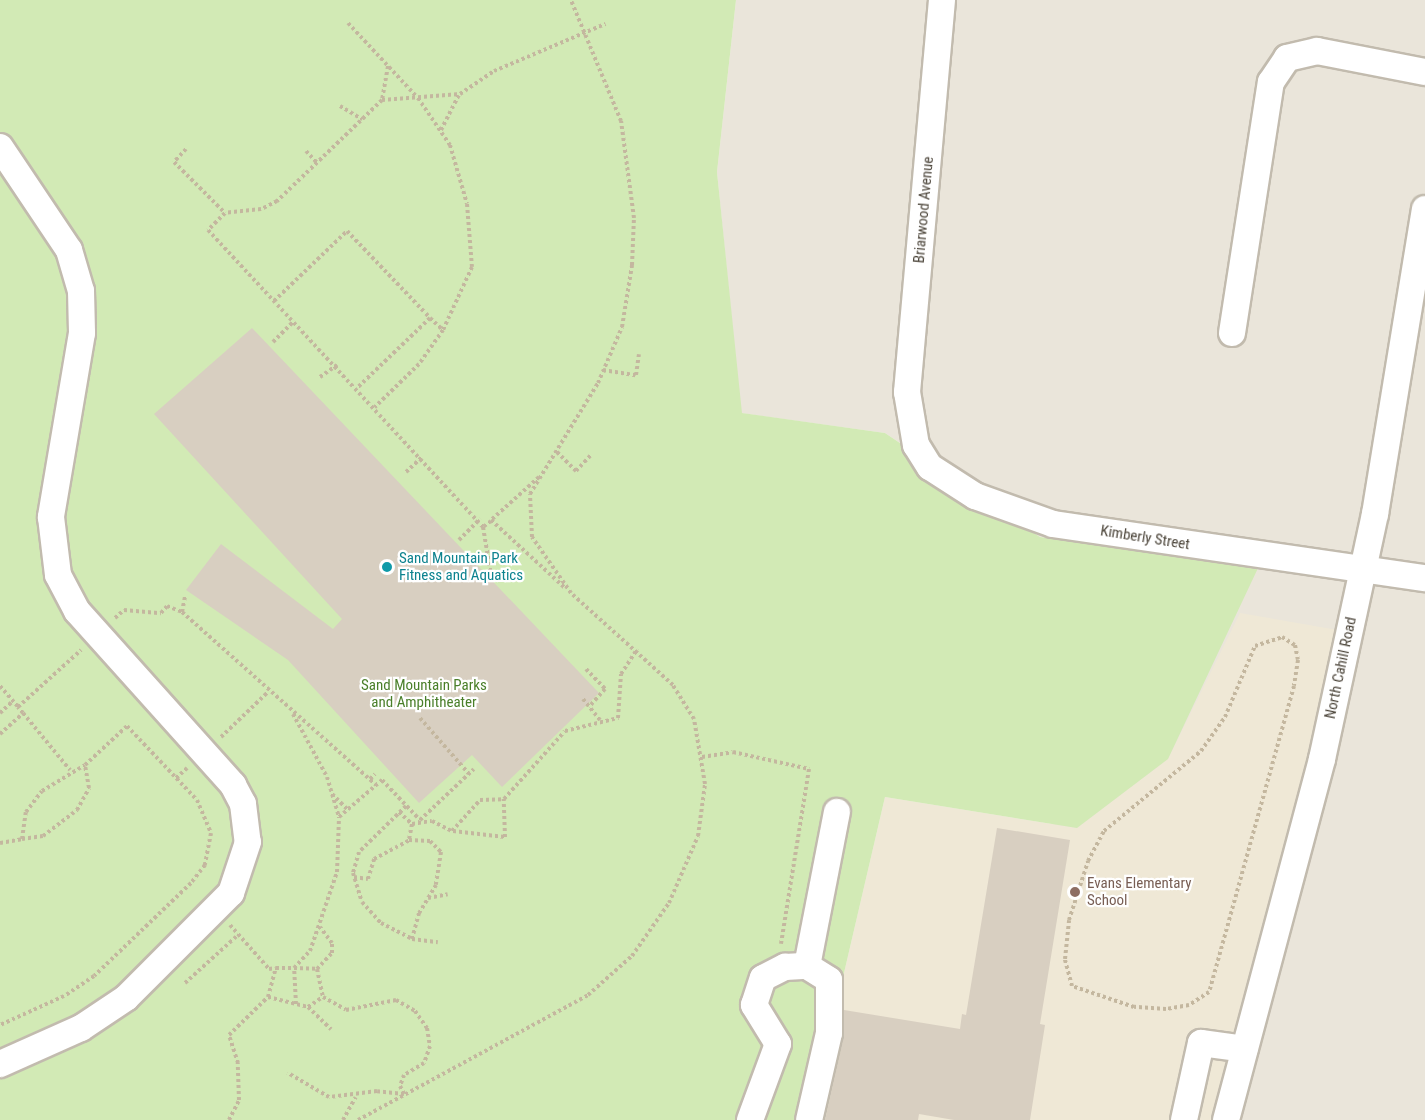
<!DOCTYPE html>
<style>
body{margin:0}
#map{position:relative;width:1425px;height:1120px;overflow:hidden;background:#f6f3ec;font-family:"Roboto Condensed",sans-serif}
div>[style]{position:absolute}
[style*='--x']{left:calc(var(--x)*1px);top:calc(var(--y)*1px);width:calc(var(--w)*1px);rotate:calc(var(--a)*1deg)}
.residential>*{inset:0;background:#eae5da}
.education>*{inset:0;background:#efe8d6}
.green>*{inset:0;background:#d2eab5}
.building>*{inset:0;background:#d8cfc1}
.path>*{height:4px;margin-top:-2px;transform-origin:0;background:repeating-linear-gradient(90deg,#c4b79f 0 3px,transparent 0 6px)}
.roads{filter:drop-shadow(2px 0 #c2bbae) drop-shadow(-2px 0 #c2bbae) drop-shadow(0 2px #c2bbae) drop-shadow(0 -2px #c2bbae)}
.minor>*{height:26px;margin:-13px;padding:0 13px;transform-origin:13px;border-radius:13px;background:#fff}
.dots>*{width:16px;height:16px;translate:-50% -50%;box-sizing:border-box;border:3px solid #fff;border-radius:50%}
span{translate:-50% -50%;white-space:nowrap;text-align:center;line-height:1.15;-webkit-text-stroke:4.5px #fff;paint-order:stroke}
.street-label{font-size:15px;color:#4b4439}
.culture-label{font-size:15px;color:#0d838f}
.left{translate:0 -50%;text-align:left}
.park-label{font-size:15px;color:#4a7f2a}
.education-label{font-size:15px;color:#785e54}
</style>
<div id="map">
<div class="residential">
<div style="clip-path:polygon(736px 0,1425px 0,1425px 1120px,818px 1120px,1259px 566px,1040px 537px,885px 433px,741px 413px,717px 172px)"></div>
</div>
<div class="education">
<div style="clip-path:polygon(1240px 613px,1349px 632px,1226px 1120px,818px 1120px,844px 973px,885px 797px,1077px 828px,1168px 759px)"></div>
</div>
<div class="green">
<div style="clip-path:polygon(0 0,736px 0,717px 172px,742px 413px,885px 433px,1040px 537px,1259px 566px,1168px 759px,1077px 828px,885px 797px,844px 973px,818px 1120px,0 1120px)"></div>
</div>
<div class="building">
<div style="clip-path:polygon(252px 328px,599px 693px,502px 787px,472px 755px,419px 803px,288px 660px,186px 590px,221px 544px,333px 629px,342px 619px,154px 414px)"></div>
<div style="clip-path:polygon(997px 828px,1070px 840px,1040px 1024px,1045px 1025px,1030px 1120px,954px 1120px,919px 1114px,918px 1120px,825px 1120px,844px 1036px,844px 1010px,960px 1029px,962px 1014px,966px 1015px)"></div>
</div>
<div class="path">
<div style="--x:348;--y:23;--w:103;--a:47"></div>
<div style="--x:418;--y:98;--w:57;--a:55.8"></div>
<div style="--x:450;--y:145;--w:61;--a:73.9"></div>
<div style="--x:467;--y:204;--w:63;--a:85.5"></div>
<div style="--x:472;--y:267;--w:69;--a:114.7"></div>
<div style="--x:443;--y:330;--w:42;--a:125.2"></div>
<div style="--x:419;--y:364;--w:62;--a:135.7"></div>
<div style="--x:388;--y:66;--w:35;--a:100"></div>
<div style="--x:382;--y:100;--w:146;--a:136.1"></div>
<div style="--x:277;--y:201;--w:18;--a:153"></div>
<div style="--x:261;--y:209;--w:36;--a:174"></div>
<div style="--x:225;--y:213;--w:24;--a:135"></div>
<div style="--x:208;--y:230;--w:405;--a:47.2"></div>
<div style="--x:382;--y:100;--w:78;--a:-4.4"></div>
<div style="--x:460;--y:94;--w:41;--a:-34.1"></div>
<div style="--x:494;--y:71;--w:121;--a:-22.9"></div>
<div style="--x:340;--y:106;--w:26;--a:31"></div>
<div style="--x:441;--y:130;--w:39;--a:-63"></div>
<div style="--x:186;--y:149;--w:18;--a:133"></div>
<div style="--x:174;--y:162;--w:72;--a:45"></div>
<div style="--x:306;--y:151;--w:16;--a:47"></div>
<div style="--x:274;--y:301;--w:101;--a:-43.8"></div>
<div style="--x:347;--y:231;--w:120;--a:46.3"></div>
<div style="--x:430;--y:318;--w:100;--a:136.2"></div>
<div style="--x:430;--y:318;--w:18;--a:43"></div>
<div style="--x:273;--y:342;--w:30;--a:-45"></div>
<div style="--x:603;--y:370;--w:33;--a:9"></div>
<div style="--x:636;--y:375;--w:21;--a:-82"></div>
<div style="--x:320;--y:377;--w:21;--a:-35"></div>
<div style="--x:557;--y:452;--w:27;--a:45"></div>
<div style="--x:576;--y:471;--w:22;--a:-47"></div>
<div style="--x:406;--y:472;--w:22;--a:-43"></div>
<div style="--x:539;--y:477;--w:64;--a:138.1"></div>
<div style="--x:491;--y:520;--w:102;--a:42.6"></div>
<div style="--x:491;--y:521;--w:10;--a:143"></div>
<div style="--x:483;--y:527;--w:49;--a:80.5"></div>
<div style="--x:459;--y:540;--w:30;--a:-45"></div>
<div style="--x:182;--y:612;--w:16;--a:-79"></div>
<div style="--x:115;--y:618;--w:12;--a:-42"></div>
<div style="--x:124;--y:610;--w:37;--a:5"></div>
<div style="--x:161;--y:613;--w:9;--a:-49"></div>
<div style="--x:167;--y:606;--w:16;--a:22"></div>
<div style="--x:182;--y:612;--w:260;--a:41.7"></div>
<div style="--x:1282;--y:637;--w:15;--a:32"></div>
<div style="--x:1295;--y:645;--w:15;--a:79"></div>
<div style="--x:1298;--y:660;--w:26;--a:99"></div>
<div style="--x:1294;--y:686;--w:318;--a:105.5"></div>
<div style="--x:1209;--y:992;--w:24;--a:147"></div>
<div style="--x:1189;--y:1005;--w:23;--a:170"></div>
<div style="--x:1166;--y:1009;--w:32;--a:-176"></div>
<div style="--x:1134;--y:1007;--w:65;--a:-161.3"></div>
<div style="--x:1072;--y:986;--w:28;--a:-105"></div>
<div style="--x:1065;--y:959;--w:39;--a:-84"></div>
<div style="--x:1069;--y:920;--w:62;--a:-72.1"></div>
<div style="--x:1088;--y:861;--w:34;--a:-62"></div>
<div style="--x:1104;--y:831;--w:126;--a:-39.5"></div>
<div style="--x:1201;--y:751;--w:42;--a:-54.8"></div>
<div style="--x:1225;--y:717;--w:77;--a:-67.1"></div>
<div style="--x:1255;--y:646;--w:28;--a:-18"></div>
<div style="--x:586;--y:669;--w:28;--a:46"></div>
<div style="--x:605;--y:689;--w:24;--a:132"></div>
<div style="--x:0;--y:686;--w:28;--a:49"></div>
<div style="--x:18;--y:707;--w:85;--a:-42.1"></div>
<div style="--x:583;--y:699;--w:27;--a:51"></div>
<div style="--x:0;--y:713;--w:18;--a:-43"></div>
<div style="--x:23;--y:713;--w:74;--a:50.5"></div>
<div style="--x:293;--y:714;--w:72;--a:61.6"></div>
<div style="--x:327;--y:777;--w:42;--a:73.3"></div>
<div style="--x:420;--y:718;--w:74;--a:48.8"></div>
<div style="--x:0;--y:734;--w:31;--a:-42"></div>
<div style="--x:23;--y:713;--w:8;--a:-130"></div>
<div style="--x:221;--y:737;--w:66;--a:-43.8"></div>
<div style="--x:702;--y:757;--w:31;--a:-9"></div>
<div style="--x:733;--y:752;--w:78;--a:12.6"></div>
<div style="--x:809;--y:769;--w:177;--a:99.1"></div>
<div style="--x:176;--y:778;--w:15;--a:-42"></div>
<div style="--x:370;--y:779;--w:7;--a:-45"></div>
<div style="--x:332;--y:794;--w:23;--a:45"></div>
<div style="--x:406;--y:806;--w:66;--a:135.6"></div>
<div style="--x:359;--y:852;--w:22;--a:106"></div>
<div style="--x:353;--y:873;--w:30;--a:73"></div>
<div style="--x:362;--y:902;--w:28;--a:48"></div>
<div style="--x:381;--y:923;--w:35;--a:27"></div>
<div style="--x:412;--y:939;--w:26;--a:7"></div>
<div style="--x:399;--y:812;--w:18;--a:43"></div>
<div style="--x:412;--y:824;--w:16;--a:101"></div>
<div style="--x:412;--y:824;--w:20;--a:-9"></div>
<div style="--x:432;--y:821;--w:22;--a:27"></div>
<div style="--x:452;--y:831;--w:42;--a:-47.9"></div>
<div style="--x:480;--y:800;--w:24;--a:-2"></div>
<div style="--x:504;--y:799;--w:91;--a:-48.1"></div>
<div style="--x:565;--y:731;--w:55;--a:-13.8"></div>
<div style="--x:618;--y:718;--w:44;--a:-86.1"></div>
<div style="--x:621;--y:674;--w:30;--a:-57"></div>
<div style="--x:453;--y:831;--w:52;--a:6.6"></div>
<div style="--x:505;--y:837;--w:38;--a:-92"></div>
<div style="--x:22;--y:839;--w:21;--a:-8"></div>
<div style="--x:43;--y:836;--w:43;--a:-37.4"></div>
<div style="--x:77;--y:810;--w:25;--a:-61"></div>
<div style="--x:89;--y:788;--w:23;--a:-100"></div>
<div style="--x:0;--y:843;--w:22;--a:-10"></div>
<div style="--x:22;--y:839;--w:27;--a:-82"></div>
<div style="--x:26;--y:812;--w:26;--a:-53"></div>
<div style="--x:42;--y:791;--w:50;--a:-31.2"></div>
<div style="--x:85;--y:765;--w:57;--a:-42.9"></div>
<div style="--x:127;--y:726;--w:102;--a:46.6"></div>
<div style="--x:197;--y:800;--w:36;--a:67"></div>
<div style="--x:211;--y:833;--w:33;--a:101"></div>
<div style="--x:205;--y:865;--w:23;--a:128"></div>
<div style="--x:191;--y:883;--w:134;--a:136.2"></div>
<div style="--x:94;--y:976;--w:36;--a:146"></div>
<div style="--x:64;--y:996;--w:70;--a:155.6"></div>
<div style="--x:354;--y:877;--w:14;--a:8"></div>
<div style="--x:368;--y:879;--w:21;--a:-73"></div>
<div style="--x:374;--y:859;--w:40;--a:-28"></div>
<div style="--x:409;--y:840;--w:21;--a:3"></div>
<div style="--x:430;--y:841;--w:16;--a:45"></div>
<div style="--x:441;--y:852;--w:33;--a:99"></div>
<div style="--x:436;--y:885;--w:33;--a:121"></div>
<div style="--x:419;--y:913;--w:27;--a:105"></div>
<div style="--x:428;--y:898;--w:20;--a:-11"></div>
<div style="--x:230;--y:925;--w:59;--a:48.4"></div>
<div style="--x:269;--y:969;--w:7;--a:-8"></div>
<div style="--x:317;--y:969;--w:22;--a:-47"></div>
<div style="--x:332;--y:953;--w:10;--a:-90"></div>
<div style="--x:332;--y:943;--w:20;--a:-127"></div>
<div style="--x:185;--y:983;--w:72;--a:-42.2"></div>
<div style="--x:268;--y:997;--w:41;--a:14"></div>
<div style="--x:308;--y:1007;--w:18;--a:-34"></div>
<div style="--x:323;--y:997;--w:26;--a:29"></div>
<div style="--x:346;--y:1010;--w:51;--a:-11.3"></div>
<div style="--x:396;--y:1000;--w:22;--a:30"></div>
<div style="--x:415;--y:1011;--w:21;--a:55"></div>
<div style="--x:427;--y:1028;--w:18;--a:81"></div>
<div style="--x:430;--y:1046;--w:18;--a:109"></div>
<div style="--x:424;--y:1063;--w:23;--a:149"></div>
<div style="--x:404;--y:1075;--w:12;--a:110"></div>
<div style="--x:400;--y:1086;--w:9;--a:63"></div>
<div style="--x:404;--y:1094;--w:27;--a:-174"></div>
<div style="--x:377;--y:1091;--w:48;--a:172.9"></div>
<div style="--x:329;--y:1097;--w:48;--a:-149.7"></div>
<div style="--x:296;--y:1004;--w:36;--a:-93"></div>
<div style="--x:294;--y:968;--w:23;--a:2"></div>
<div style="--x:317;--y:969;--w:29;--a:78"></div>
<div style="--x:308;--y:1007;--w:32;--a:44"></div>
<div style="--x:229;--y:1120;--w:22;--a:-63"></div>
<div style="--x:239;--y:1100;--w:37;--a:-92"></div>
<div style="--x:238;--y:1063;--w:29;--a:-108"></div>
<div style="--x:229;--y:1035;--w:54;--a:-44.3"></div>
<div style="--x:268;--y:997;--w:30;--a:-75"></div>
<div style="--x:276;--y:968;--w:18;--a:0"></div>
<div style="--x:294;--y:968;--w:23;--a:-47"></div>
<div style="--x:310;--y:951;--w:83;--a:-71.1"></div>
<div style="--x:337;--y:872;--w:55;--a:-87.9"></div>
<div style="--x:339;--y:817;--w:57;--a:-40.7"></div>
<div style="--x:382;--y:780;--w:55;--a:46.5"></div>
<div style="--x:420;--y:820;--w:74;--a:-43.4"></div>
<div style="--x:343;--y:1120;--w:26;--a:-61"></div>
<div style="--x:358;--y:1120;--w:262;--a:-28.5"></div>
<div style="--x:588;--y:995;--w:59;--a:-41.6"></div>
<div style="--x:632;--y:956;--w:65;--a:-55.1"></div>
<div style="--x:669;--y:903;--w:73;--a:-66.6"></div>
<div style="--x:698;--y:836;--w:52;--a:-82.3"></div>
<div style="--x:705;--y:784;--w:66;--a:-99.6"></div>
<div style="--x:694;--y:719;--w:40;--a:-122"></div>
<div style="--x:673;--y:685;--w:137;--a:-138"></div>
<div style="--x:571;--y:593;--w:68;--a:-124.9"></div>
<div style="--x:532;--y:537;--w:43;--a:-92.7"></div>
<div style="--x:530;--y:494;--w:130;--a:-58.5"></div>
<div style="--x:598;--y:383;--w:61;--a:-66.8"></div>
<div style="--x:622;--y:327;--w:63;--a:-80.8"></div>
<div style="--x:632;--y:265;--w:47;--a:-87.6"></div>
<div style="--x:634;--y:218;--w:98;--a:-97.6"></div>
<div style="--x:621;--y:121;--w:131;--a:-112.5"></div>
</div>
<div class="roads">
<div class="minor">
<div style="--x:942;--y:0;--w:394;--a:95.1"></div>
<div style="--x:907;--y:392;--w:54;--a:80.4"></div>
<div style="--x:916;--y:445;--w:26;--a:58"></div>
<div style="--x:930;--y:467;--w:54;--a:32.8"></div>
<div style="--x:975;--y:496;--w:83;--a:19.7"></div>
<div style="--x:1053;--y:524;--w:376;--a:8.3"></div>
<div style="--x:0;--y:147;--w:124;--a:56.2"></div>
<div style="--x:69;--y:250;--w:43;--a:73.7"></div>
<div style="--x:81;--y:291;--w:42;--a:88.6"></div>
<div style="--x:82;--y:333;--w:187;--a:99.6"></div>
<div style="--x:51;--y:517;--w:58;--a:83.1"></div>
<div style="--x:58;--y:575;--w:41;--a:62.2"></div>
<div style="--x:77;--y:611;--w:234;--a:48.1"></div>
<div style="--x:233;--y:785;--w:21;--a:62"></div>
<div style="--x:243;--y:804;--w:38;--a:83"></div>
<div style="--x:248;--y:842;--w:54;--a:108.4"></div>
<div style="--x:231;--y:893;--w:148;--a:135"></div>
<div style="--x:126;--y:998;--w:54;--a:146.3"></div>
<div style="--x:81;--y:1028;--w:89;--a:156"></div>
<div style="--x:1232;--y:333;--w:254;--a:-81.2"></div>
<div style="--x:1271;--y:82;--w:29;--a:-56"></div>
<div style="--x:1287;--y:58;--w:31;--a:-13"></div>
<div style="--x:1317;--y:51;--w:110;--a:11"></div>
<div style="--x:807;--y:966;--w:157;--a:-79"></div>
<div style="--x:750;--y:1120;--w:81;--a:-69.8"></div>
<div style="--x:778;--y:1044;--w:46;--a:-121.6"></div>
<div style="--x:754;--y:1005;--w:28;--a:-72"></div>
<div style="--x:763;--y:978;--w:25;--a:-27"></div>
<div style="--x:785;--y:967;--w:22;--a:-3"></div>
<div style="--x:807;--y:966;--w:26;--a:32"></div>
<div style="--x:829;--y:980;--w:53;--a:90"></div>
<div style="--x:829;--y:1033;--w:89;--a:102.9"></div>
<div style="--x:1184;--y:1120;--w:79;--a:-77.6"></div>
<div style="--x:1201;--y:1043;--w:44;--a:7.8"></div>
<div style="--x:1226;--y:1120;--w:374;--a:-75.1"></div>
<div style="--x:1322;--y:759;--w:251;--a:-77.8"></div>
<div style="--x:1375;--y:514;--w:309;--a:-80.7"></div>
</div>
</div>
<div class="dots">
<div style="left:387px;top:567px;background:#0f9aa8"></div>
<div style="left:1075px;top:892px;background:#8d6e63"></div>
</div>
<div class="street-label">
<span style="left:924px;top:210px;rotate:-85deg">Briarwood Avenue</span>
<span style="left:1145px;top:538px;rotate:9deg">Kimberly Street</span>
<span style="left:1341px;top:668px;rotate:-78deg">North Cahill Road</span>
</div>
<div class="culture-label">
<span class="left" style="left:399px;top:567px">Sand Mountain Park<br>Fitness and Aquatics</span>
</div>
<div class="park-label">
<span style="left:424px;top:694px">Sand Mountain Parks<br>and Amphitheater</span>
</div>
<div class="education-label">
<span class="left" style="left:1087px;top:892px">Evans Elementary<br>School</span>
</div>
</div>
